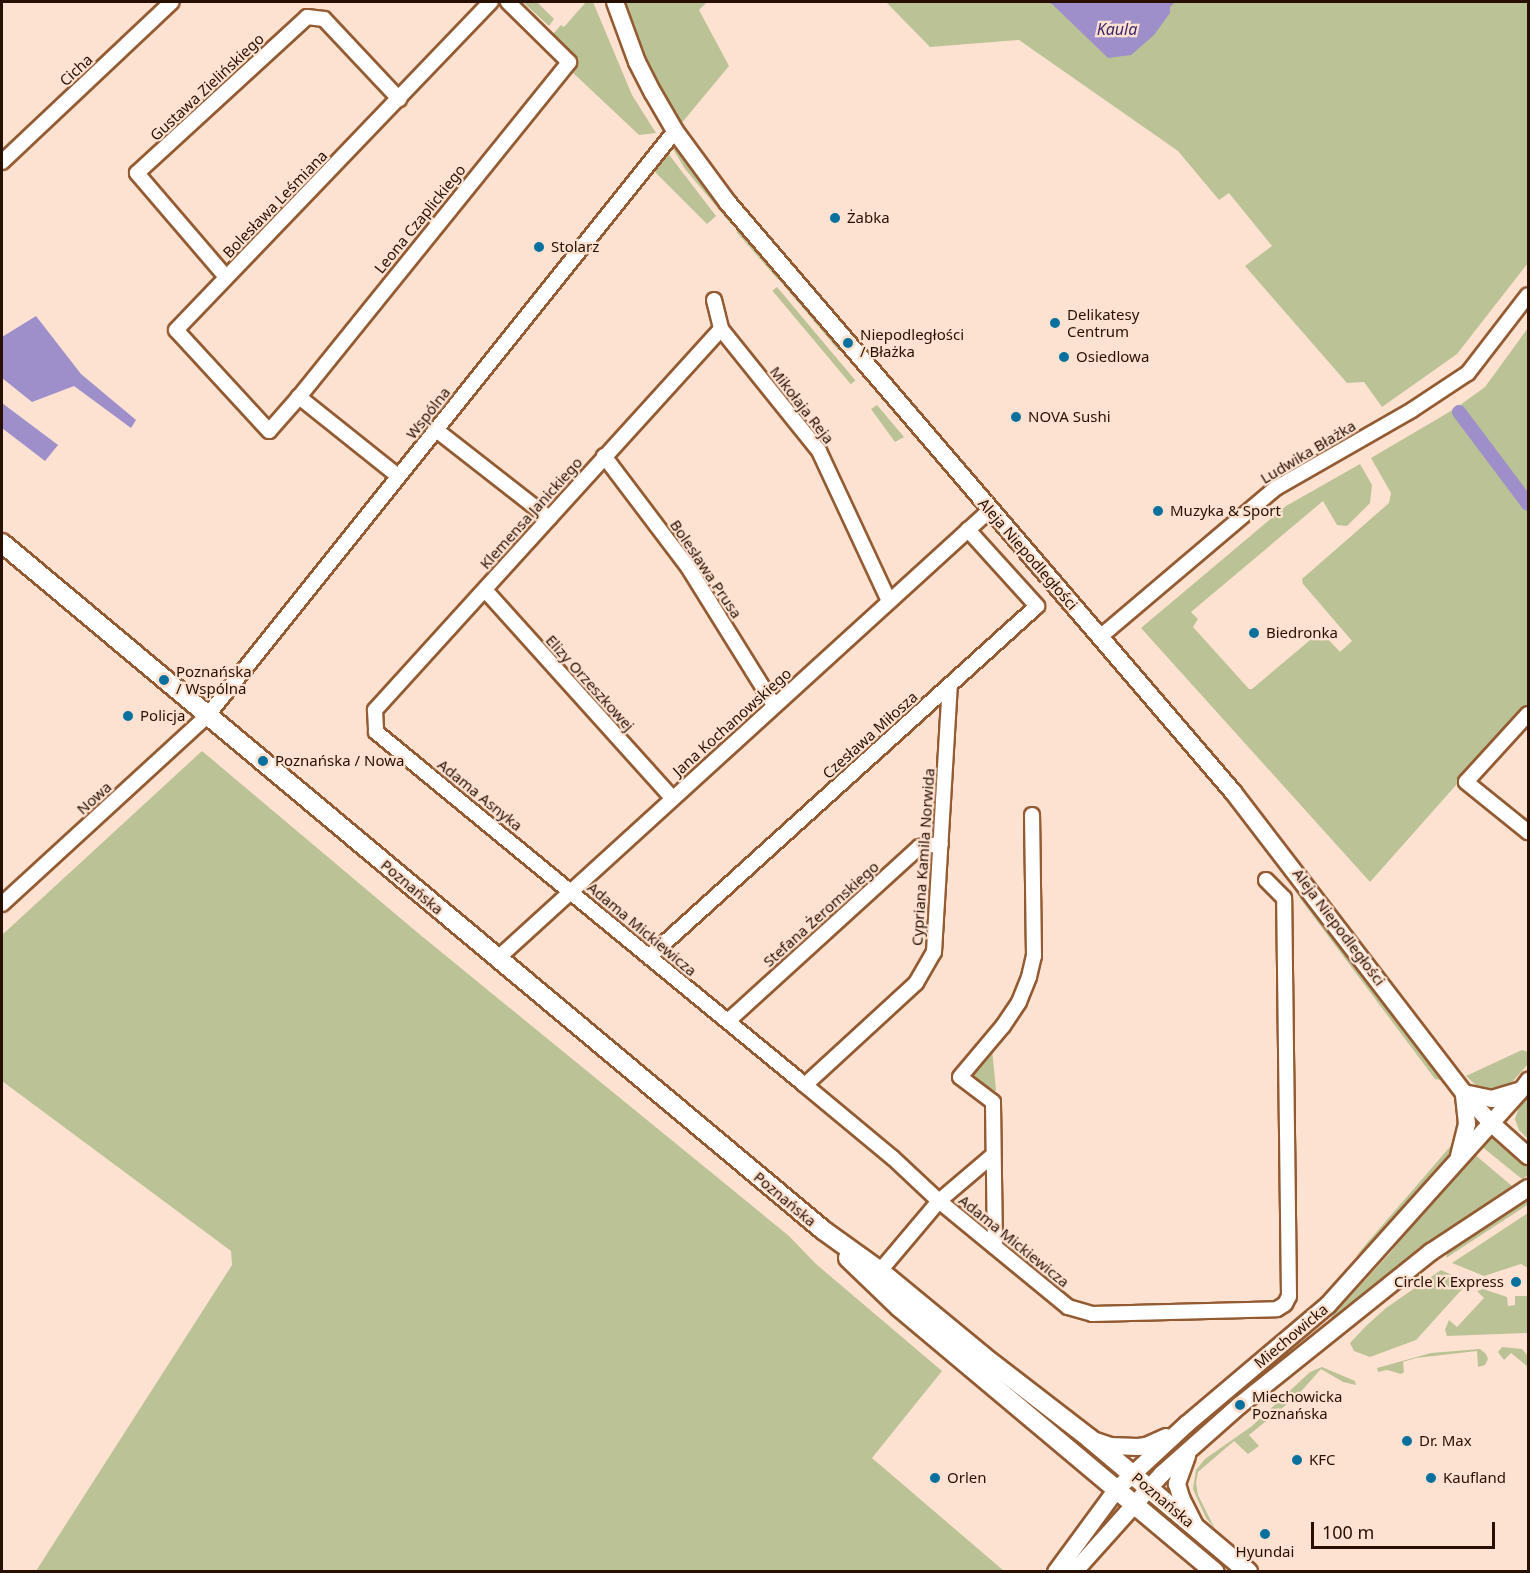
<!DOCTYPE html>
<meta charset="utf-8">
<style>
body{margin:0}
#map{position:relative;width:1530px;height:1573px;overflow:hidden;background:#fde2d1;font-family:"Noto Sans",sans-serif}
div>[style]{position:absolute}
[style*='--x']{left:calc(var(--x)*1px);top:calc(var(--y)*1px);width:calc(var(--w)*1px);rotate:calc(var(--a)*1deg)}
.green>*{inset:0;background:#bbc295;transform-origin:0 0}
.water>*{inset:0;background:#9e8fcb}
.canal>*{height:14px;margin:-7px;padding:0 7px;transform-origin:7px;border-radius:7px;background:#9e8fcb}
.roads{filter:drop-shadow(2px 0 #945b32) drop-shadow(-2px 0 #945b32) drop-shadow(0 2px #945b32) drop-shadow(0 -2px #945b32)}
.minor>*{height:14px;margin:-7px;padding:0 7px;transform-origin:7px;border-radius:7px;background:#fff}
.tertiary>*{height:16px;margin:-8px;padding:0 8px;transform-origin:8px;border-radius:8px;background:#fff}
.secondary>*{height:18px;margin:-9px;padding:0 9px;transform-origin:9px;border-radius:9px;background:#fff}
.dots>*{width:16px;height:16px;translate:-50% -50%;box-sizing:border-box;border:3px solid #fde2d1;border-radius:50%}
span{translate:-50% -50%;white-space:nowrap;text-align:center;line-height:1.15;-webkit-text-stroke:4.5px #fde2d1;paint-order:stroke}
.street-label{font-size:15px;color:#271001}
.poi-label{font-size:15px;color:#271001}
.left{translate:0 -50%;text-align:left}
.right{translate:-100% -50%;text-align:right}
.water-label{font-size:16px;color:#3d256b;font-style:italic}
.frame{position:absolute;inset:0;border:3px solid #271001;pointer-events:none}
.scale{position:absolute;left:1311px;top:1522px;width:184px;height:27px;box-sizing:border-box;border:3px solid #271001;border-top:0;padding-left:8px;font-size:18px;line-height:21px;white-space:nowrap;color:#271001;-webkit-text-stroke:4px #fde2d1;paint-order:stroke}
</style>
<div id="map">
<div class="green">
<div style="clip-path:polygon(523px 2px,537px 2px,554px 19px,549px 26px)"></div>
<div style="clip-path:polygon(586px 2px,593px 2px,632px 95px,656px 133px,639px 135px,570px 70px,579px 59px,552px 35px,561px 25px,564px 27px)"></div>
<div style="clip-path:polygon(624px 2px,707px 2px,699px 10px,729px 66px,680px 125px,646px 69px)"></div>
<div style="clip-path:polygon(886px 2px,1528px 2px,1528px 263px,1457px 354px,1382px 407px,1364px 382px,1347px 383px,1245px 266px,1272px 246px,1229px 193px,1219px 200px,1178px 151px,1019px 40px,930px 47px)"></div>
<div style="clip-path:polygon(673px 149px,680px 151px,735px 220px,731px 224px,685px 169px)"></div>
<div style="clip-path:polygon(667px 152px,716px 216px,707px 224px,653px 170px,652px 167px)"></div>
<div style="left:741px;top:228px;width:63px;height:6px;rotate:49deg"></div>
<div style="clip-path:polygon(784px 279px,840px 343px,839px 351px,780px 281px)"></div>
<div style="left:777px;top:287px;width:122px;height:6px;rotate:50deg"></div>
<div style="clip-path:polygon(1528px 328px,1528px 704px,1370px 882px,1141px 628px,1286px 506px,1360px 464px,1372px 485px,1370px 503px,1347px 526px,1337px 525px,1323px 501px,1191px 612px,1198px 619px,1193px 627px,1249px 689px,1252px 689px,1315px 636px,1326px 637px,1340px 652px,1352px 641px,1303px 584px,1302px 579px,1389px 503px,1391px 493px,1371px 458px,1456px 408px,1485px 387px)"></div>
<div style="clip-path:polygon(877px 405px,904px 437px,895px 442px,871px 409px)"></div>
<div style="clip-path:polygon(202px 751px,418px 933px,789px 1236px,816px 1264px,942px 1371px,872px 1458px,1004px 1571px,36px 1571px,232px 1265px,231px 1251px,2px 1081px,2px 935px)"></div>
<div style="clip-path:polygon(1299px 897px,1305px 897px,1445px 1081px,1435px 1079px)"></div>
<div style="clip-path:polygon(992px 1049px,996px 1090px,993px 1094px,973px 1081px,971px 1075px)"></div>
<div style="clip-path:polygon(1522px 1050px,1528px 1052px,1528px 1064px,1508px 1087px,1492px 1093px,1481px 1090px,1466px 1076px)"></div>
<div style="clip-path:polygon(1528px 1098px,1528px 1139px,1519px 1130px,1515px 1119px,1520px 1104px)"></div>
<div style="clip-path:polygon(1491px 1136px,1528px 1165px,1528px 1175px,1522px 1179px,1481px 1146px)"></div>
<div style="clip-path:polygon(1455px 1141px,1455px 1153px,1382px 1234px,1355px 1257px)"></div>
<div style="clip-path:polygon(1474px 1154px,1512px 1186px,1425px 1244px,1332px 1319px,1331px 1317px,1391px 1252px,1420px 1213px)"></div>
<div style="clip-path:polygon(1528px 1200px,1527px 1205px,1446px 1258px,1448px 1252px)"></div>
<div style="clip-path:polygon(1528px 1213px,1528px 1268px,1521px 1264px,1484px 1276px,1452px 1263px)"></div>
<div style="clip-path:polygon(1441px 1270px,1463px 1280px,1465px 1286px,1416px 1340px,1370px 1357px,1354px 1351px,1350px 1343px,1366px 1326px,1386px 1308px)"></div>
<div style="clip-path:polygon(1483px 1289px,1507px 1297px,1508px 1306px,1515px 1305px,1515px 1296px,1528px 1296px,1528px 1333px,1447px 1336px,1445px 1330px,1449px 1320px,1457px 1327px,1484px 1298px,1477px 1291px)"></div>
<div style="clip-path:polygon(1502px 1347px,1522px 1349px,1528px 1356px,1528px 1367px,1511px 1353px,1504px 1360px,1498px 1352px)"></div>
<div style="clip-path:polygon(1480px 1349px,1486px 1354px,1488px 1359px,1485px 1365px,1478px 1367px,1477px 1351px,1416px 1358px,1403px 1362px,1404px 1372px,1401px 1374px,1387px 1370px,1378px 1372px,1377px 1368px,1431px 1353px)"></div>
<div style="left:1286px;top:1350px;width:6px;height:171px;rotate:51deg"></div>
<div style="clip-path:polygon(1322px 1367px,1355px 1381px,1356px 1385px,1343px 1382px,1321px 1369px,1297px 1396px,1249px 1435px,1259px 1446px,1248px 1454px,1234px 1441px,1198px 1472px,1196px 1483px,1198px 1495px,1215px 1529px,1206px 1518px,1193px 1489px,1196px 1470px,1205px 1459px,1252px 1426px,1310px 1372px)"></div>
</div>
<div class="water">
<div style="clip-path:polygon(1046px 2px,1183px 2px,1174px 3px,1170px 7px,1170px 13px,1154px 35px,1131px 55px,1108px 58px,1052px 4px)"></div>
<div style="clip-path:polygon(36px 316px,81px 374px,136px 420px,131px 428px,74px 386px,32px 402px,2px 378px,2px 337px)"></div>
<div style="clip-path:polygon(2px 403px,58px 445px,45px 461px,2px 428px)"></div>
</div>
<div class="canal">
<div style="--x:1459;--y:412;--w:115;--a:53.1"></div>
</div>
<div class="roads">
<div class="minor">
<div style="--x:2;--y:162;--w:233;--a:-43.3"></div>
<div style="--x:226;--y:277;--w:137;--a:-130.6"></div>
<div style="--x:137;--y:173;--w:231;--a:-42.5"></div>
<div style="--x:307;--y:17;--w:17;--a:7"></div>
<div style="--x:324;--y:19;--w:110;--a:46.8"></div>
<div style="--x:714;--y:300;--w:30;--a:76"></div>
<div style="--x:721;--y:329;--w:156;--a:51.2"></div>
<div style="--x:819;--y:451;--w:166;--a:65"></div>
<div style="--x:721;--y:329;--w:515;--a:132.24"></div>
<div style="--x:375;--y:710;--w:22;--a:87"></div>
<div style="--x:376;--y:732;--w:556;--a:39.45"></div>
<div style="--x:805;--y:1085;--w:114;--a:39.7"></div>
<div style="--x:893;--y:1158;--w:63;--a:43.1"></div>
<div style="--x:939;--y:1201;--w:167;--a:39.4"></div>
<div style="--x:1068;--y:1307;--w:25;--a:16"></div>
<div style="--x:1092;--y:1314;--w:185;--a:-1.5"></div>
<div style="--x:1277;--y:1309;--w:9;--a:-32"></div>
<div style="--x:1285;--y:1304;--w:9;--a:-63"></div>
<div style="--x:1289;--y:1296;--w:398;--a:-90.7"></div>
<div style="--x:299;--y:397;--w:45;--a:131.4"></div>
<div style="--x:269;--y:431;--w:137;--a:-132.6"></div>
<div style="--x:176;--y:330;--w:455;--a:-46.2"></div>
<div style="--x:435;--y:429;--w:145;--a:38"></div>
<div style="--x:604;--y:456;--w:139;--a:52.9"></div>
<div style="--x:688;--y:567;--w:163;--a:58.1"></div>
<div style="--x:398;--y:476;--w:127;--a:-141.4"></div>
<div style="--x:299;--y:397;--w:430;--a:-51.1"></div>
<div style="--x:569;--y:62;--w:86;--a:-135.5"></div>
<div style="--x:485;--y:590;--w:280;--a:48"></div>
<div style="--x:1100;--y:637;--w:231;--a:-40.3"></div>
<div style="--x:1276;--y:488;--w:157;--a:-29.8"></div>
<div style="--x:1412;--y:410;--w:67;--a:-33.5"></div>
<div style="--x:1468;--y:373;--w:98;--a:-52.4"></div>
<div style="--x:1528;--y:714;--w:92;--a:132.4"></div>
<div style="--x:1466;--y:782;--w:80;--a:38.9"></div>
<div style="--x:1266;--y:880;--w:25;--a:45"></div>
<div style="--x:2;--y:904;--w:278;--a:-42.5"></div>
<div style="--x:207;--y:716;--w:749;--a:-51.34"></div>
<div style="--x:649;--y:957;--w:523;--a:-42.13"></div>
<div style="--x:1037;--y:606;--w:103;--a:-132.2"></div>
<div style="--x:497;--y:959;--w:667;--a:-42.33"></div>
<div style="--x:728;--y:1021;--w:258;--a:-42.3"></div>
<div style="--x:919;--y:847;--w:22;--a:-8"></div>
<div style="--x:805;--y:1085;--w:151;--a:-42.6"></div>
<div style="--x:916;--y:983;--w:36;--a:-60"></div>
<div style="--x:934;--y:952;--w:267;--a:-86.6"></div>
<div style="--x:1520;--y:1091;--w:14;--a:-54"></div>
<div style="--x:995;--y:1247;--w:145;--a:-90.8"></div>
<div style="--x:993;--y:1102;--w:41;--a:-142.9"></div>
<div style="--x:960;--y:1077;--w:67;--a:-49.9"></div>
<div style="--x:1003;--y:1026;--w:29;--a:-56"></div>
<div style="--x:1019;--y:1002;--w:27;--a:-68"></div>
<div style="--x:1029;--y:977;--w:22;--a:-77"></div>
<div style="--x:1034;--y:956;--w:141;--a:-90.8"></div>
<div style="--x:874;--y:1278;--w:101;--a:-49.8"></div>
<div style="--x:939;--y:1201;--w:71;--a:-40.4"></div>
</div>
<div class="tertiary">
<div style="--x:615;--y:2;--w:64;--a:69.9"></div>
<div style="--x:637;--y:62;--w:35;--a:63"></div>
<div style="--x:653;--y:93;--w:44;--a:59.9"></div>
<div style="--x:675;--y:131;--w:89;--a:53.6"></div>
<div style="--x:728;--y:203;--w:776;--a:49.39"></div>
<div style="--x:1233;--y:792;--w:379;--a:52.5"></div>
<div style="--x:1464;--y:1093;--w:40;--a:48"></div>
<div style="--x:1491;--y:1123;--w:50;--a:41.7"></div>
<div style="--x:1464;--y:1093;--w:29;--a:12"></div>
<div style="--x:1492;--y:1099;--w:27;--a:-17"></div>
<div style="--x:1459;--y:1156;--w:33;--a:-76"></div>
<div style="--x:1467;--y:1124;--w:31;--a:-96"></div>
<div style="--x:1093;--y:1440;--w:18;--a:19"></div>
<div style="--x:1110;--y:1446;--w:28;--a:2"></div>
<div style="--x:1138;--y:1447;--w:8;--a:-7"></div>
<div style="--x:1146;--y:1446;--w:22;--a:-24"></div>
<div style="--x:1187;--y:1456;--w:30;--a:110"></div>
<div style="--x:1177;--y:1484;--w:17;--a:73"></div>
<div style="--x:1182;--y:1500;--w:29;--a:63"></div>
<div style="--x:1056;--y:1572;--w:103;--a:-53.7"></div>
<div style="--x:1117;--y:1489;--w:96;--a:-42.9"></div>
<div style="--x:1187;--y:1424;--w:185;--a:-40.2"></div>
<div style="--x:1328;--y:1305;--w:288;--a:-48.1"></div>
<div style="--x:1074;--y:1572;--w:132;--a:-48.1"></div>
<div style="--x:1162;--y:1474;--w:104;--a:-41.5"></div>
<div style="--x:1240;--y:1405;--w:245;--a:-38.7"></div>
<div style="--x:1431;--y:1252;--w:116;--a:-33.4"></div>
</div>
<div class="secondary">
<div style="--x:2;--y:543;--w:1071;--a:39.92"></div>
<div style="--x:823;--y:1230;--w:70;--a:35.7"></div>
<div style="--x:880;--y:1271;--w:134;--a:39.5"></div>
<div style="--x:983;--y:1356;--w:134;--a:37.7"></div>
<div style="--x:1089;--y:1438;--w:208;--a:40.1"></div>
<div style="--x:848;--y:1258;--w:71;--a:43.9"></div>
<div style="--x:899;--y:1307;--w:412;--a:40"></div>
</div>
</div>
<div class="dots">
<div style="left:835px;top:218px;background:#07709c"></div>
<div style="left:539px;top:247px;background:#07709c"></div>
<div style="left:1055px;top:323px;background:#07709c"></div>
<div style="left:848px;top:343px;background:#07709c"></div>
<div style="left:1064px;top:357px;background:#07709c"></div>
<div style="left:1016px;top:417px;background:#07709c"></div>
<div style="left:1158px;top:511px;background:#07709c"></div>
<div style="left:1254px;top:633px;background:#07709c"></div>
<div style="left:164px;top:680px;background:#07709c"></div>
<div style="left:128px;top:716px;background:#07709c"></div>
<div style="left:263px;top:761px;background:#07709c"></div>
<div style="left:1516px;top:1282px;background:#07709c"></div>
<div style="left:1240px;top:1405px;background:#07709c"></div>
<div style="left:1407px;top:1441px;background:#07709c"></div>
<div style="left:1297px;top:1460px;background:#07709c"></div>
<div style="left:935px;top:1478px;background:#07709c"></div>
<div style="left:1431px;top:1478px;background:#07709c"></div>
<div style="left:1265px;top:1534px;background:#07709c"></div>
</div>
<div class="street-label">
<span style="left:76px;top:70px;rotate:-43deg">Cicha</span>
<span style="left:207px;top:87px;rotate:-43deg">Gustawa Zielińskiego</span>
<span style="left:275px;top:204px;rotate:-46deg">Bolesława Leśmiana</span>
<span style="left:420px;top:219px;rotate:-51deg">Leona Czaplickiego</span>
<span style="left:802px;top:405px;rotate:52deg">Mikołaja Reja</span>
<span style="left:428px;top:413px;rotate:-52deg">Wspólna</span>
<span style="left:1308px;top:452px;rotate:-31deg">Ludwika Błażka</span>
<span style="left:531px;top:513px;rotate:-48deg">Klemensa Janickiego</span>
<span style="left:1028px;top:554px;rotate:49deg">Aleja Niepodległości</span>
<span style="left:706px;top:569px;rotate:56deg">Bolesława Prusa</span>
<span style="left:590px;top:683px;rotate:48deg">Elizy Orzeszkowej</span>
<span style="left:732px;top:722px;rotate:-42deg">Jana Kochanowskiego</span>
<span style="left:870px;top:735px;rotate:-42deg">Czesława Miłosza</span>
<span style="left:480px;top:795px;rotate:39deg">Adama Asnyka</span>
<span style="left:94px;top:798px;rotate:-42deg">Nowa</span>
<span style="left:923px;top:857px;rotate:-86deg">Cypriana Kamila Norwida</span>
<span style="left:412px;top:887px;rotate:40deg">Poznańska</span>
<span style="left:821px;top:914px;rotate:-42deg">Stefana Żeromskiego</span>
<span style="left:1339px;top:927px;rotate:53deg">Aleja Niepodległości</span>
<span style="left:642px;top:929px;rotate:40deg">Adama Mickiewicza</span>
<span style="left:785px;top:1199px;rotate:40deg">Poznańska</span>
<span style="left:1014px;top:1241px;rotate:39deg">Adama Mickiewicza</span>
<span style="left:1291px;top:1336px;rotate:-40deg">Miechowicka</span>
<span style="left:1163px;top:1500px;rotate:40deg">Poznańska</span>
</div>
<div class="poi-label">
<span class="left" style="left:847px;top:218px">Żabka</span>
<span class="left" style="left:551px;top:247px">Stolarz</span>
<span class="left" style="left:1067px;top:323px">Delikatesy<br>Centrum</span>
<span class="left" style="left:860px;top:343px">Niepodległości<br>/ Błażka</span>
<span class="left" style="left:1076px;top:357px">Osiedlowa</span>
<span class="left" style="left:1028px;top:417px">NOVA Sushi</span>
<span class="left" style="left:1170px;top:511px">Muzyka &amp; Sport</span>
<span class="left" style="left:1266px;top:633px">Biedronka</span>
<span class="left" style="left:176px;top:680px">Poznańska<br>/ Wspólna</span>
<span class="left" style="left:140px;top:716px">Policja</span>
<span class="left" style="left:275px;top:761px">Poznańska / Nowa</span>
<span class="right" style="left:1504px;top:1282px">Circle K Express</span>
<span class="left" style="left:1252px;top:1405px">Miechowicka<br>Poznańska</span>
<span class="left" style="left:1419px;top:1441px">Dr. Max</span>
<span class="left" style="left:1309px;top:1460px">KFC</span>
<span class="left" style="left:947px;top:1478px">Orlen</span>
<span class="left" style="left:1443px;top:1478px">Kaufland</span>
<span style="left:1265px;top:1552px">Hyundai</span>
</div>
<div class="water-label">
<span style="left:1117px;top:29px">Kaula</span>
</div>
<div class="frame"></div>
<div class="scale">100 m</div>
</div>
